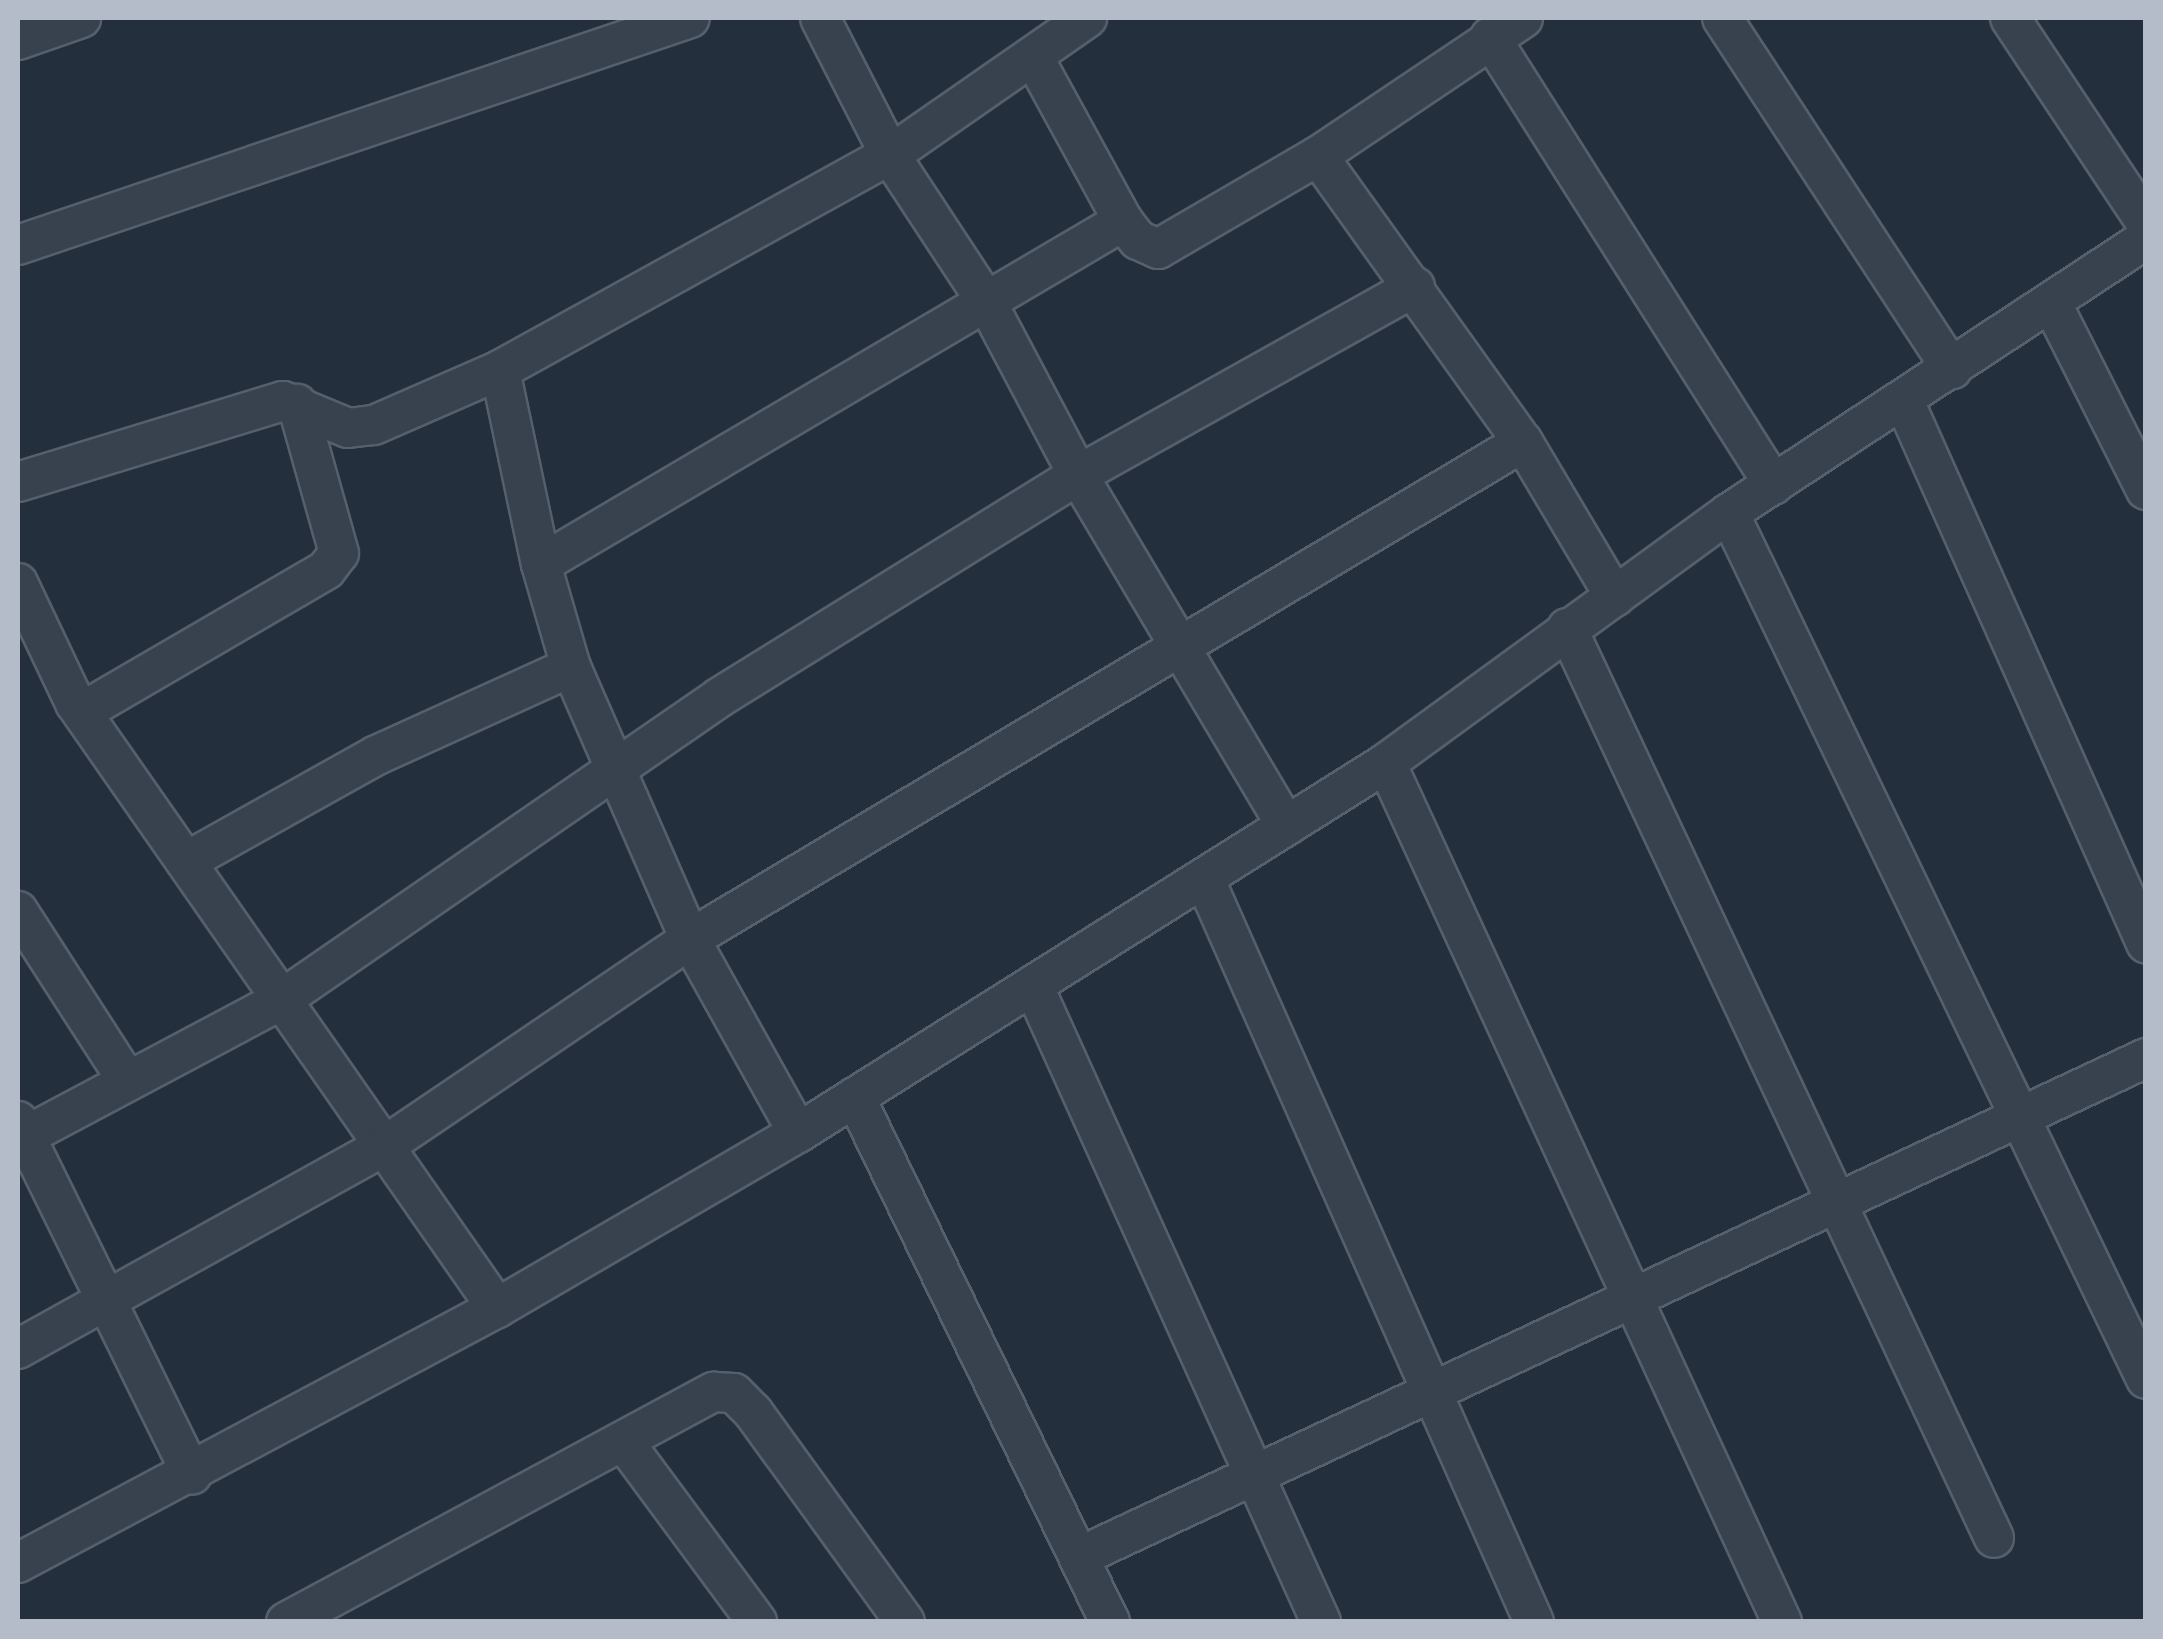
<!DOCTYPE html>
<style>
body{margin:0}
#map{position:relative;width:2163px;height:1639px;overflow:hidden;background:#242f3e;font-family:Cabin,sans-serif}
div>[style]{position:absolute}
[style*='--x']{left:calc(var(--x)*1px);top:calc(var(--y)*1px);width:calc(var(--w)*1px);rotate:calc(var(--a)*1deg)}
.roads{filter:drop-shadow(2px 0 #565f6c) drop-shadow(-2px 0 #565f6c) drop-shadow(0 2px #565f6c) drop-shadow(0 -2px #565f6c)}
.minor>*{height:38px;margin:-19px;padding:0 19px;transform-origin:19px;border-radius:19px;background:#38414e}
span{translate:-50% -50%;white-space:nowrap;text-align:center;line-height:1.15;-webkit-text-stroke:10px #1d2633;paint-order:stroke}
.frame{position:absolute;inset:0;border:20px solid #b4bcc9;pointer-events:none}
</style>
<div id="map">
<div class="roads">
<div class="minor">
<div style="--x:820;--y:18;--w:154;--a:62.9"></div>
<div style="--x:890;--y:155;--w:175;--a:56.7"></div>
<div style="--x:986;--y:301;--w:197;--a:62.1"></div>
<div style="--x:1078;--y:475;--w:408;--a:59.3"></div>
<div style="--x:1722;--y:18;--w:420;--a:56.8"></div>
<div style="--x:2010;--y:18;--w:246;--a:56.4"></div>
<div style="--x:1490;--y:37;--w:530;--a:57.63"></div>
<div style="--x:18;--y:40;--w:67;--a:-19.2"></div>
<div style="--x:1035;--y:60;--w:183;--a:61.3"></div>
<div style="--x:1123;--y:221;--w:24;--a:52"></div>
<div style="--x:1138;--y:240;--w:22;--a:24"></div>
<div style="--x:1158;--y:249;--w:185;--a:-30.2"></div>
<div style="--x:1318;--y:156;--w:247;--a:-33.9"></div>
<div style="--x:1318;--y:156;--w:352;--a:54.4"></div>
<div style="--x:1523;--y:442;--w:180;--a:59.3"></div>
<div style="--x:18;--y:245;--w:709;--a:-18.66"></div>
<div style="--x:2053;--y:306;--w:206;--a:63.2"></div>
<div style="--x:500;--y:370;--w:198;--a:78.1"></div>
<div style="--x:541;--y:564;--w:107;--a:73.8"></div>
<div style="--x:571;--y:667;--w:297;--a:66.4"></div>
<div style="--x:690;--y:939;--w:222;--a:60.9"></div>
<div style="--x:1904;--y:401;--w:594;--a:65.94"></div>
<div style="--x:18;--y:482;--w:277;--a:-17"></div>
<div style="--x:283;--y:401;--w:70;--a:22.6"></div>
<div style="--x:348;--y:428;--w:26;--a:-7"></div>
<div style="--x:374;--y:425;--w:137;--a:-23.6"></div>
<div style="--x:500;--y:370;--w:445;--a:-28.9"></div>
<div style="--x:890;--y:155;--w:240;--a:-34.8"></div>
<div style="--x:1729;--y:513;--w:961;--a:64.29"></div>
<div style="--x:541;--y:564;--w:676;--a:-30.51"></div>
<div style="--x:18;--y:583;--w:133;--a:64.6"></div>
<div style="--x:75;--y:703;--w:738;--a:55.1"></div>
<div style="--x:1567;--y:628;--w:1005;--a:64.86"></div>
<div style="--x:82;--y:712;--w:282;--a:-30.2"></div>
<div style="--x:326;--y:570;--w:21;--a:-53"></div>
<div style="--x:339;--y:553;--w:155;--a:-105.7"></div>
<div style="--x:1386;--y:763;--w:946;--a:65.25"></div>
<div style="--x:189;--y:860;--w:215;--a:-29.2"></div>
<div style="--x:377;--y:755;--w:213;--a:-24.4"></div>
<div style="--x:1204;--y:878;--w:814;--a:66.08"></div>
<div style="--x:18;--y:911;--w:201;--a:57.2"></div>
<div style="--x:1033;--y:985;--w:699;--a:65.67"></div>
<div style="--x:855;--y:1097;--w:584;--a:64.09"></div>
<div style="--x:18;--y:1121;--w:394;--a:63.8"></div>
<div style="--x:18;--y:1140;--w:298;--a:-28"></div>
<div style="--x:281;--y:1000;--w:533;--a:-34.61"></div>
<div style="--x:720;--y:697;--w:421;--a:-31.8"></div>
<div style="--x:1078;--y:475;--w:386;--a:-29.2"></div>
<div style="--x:18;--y:1349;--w:421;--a:-29"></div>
<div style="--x:386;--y:1145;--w:367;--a:-34.1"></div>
<div style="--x:690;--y:939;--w:970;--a:-30.82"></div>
<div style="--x:624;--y:1442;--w:224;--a:53.5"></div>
<div style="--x:1081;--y:1556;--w:1176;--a:-25.06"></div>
<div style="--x:18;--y:1563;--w:543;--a:-28.03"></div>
<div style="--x:497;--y:1308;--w:348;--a:-30.2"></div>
<div style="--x:798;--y:1133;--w:695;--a:-32.18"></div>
<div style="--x:1386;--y:763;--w:424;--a:-36.1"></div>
<div style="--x:1729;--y:513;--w:499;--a:-33.3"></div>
<div style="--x:286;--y:1622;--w:486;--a:-28.3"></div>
<div style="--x:714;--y:1392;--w:20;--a:3"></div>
<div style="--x:734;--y:1393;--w:27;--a:45"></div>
<div style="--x:753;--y:1412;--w:259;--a:54.1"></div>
</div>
</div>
<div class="frame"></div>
</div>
